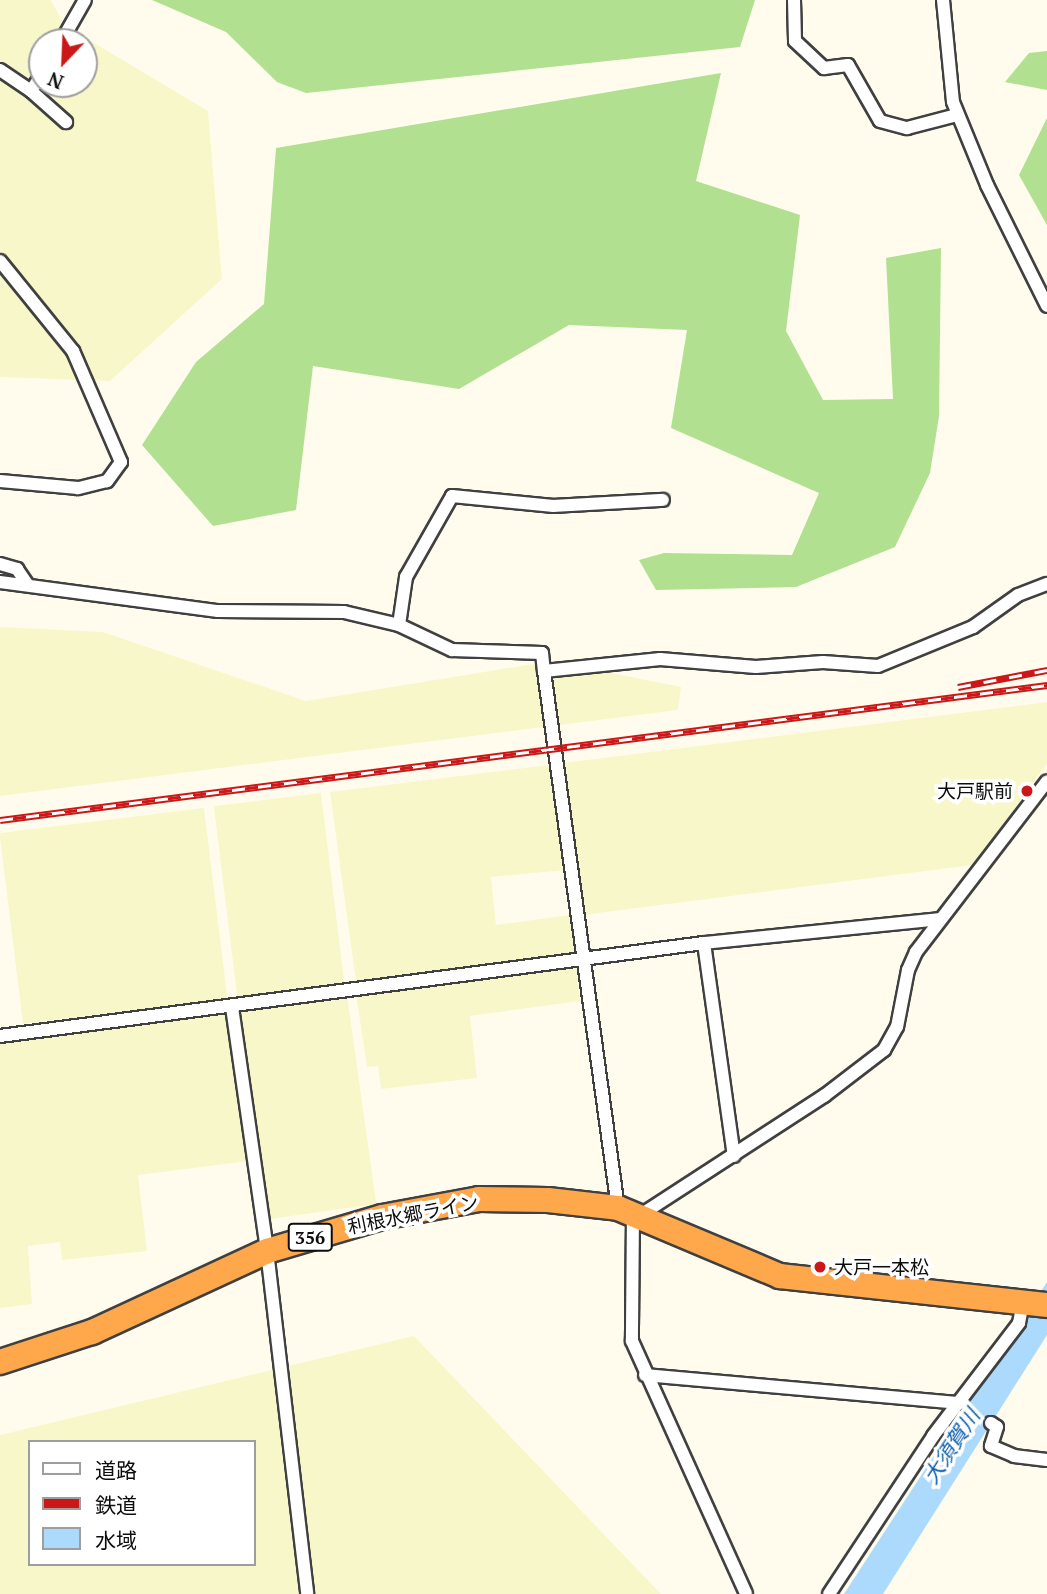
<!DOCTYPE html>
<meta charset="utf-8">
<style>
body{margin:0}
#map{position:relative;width:1047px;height:1594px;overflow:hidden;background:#fffced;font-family:"PT Serif","Noto Sans JP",serif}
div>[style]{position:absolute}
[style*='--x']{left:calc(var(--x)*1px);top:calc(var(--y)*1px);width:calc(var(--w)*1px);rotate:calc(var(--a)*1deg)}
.farmland>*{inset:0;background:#f8f7ca;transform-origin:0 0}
.forest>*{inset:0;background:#b0e090}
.water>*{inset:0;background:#acdafc}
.roads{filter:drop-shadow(2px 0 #404040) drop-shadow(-2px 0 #404040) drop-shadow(0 2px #404040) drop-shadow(0 -2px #404040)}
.street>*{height:12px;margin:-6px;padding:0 6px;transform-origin:6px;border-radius:6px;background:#fff}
.highway>*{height:24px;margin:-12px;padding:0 12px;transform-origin:12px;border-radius:12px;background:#ffa74b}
.rail>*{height:7px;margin-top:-3.5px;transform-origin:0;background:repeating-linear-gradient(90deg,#fff 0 13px,#cb1717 0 26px);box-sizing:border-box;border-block:2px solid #cb1717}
.dots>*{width:19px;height:19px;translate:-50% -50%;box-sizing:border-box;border:4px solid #fff;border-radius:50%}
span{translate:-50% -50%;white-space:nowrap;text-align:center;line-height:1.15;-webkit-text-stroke:7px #fff;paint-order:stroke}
.shield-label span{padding:2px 5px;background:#fff;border:2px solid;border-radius:5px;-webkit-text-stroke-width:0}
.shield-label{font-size:18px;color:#0d0d0d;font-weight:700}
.poi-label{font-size:19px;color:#0d0d0d}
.right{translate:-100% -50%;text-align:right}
.left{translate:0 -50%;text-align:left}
.street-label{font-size:19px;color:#0d0d0d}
.water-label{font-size:21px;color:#0a5dac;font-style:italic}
.legend{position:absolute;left:28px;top:1440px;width:228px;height:126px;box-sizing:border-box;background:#fff;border:2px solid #9e9e9e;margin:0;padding:9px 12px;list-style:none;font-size:21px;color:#0d0d0d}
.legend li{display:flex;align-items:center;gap:14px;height:35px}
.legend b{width:35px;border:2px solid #9e9e9e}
.north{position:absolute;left:28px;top:28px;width:70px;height:70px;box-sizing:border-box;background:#fff;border:2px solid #9e9e9e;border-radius:50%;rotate:203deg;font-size:19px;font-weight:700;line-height:28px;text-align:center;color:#0d0d0d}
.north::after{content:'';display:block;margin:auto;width:24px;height:32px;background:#cb1717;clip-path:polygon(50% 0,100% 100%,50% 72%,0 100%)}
</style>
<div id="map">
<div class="farmland">
<div style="clip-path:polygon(evenodd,0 0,51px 0,64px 25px,208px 111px,222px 279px,110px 381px,0 377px,0 0,42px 42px,84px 42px,84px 84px,42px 84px,42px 42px)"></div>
<div style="clip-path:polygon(0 627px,103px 632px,306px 701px,552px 661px,681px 687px,678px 710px,0 796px)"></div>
<div style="clip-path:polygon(1047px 702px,1047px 764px,973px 865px,583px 915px,563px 763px)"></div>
<div style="clip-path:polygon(549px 765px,565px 870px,491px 877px,496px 925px,570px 915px,575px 953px,356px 982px,330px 792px)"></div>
<div style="left:321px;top:793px;width:192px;height:108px;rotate:83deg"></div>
<div style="left:204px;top:808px;width:192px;height:206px;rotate:83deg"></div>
<div style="clip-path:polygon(576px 965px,580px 1001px,470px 1016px,477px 1078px,381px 1089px,378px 1066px,367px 1067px,356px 994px)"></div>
<div style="left:347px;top:995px;width:211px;height:111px;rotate:82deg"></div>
<div style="clip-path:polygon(230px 1010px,249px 1161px,138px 1175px,147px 1251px,62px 1260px,60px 1242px,28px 1246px,32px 1304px,0 1308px,0 1039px)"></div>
<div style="clip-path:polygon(evenodd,414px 1336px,661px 1594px,0 1594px,0 1435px,414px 1336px,30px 1442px,254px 1442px,254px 1564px,30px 1564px,30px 1442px)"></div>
</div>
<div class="forest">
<div style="clip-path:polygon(152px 0,755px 0,740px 47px,306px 93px,277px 82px,226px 32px)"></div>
<div style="clip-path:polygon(1047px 51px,1047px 90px,1005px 82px,1029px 53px)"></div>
<div style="clip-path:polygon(721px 73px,696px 181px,800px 215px,786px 331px,823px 400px,893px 399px,886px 258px,941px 248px,939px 416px,930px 473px,895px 547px,796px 587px,656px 590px,639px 560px,664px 553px,792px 555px,819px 493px,671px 428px,687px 330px,569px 325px,459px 389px,313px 366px,296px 510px,213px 526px,142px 445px,196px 362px,264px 304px,276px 148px)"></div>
<div style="clip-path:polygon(1047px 118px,1047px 225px,1019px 175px)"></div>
</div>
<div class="water">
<div style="clip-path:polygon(1047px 1282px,1047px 1335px,883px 1594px,844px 1594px)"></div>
</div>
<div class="roads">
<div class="street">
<div style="--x:794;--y:0;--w:41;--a:88.6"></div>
<div style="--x:795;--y:41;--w:40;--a:43"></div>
<div style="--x:824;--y:68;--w:24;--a:-7"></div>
<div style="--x:848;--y:65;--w:64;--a:60.3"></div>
<div style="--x:880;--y:121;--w:28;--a:15"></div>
<div style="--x:907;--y:128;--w:52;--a:-14.6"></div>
<div style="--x:943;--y:0;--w:102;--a:84.4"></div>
<div style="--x:953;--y:102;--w:90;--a:67.7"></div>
<div style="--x:987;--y:185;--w:135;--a:63.6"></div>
<div style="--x:61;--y:42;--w:48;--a:-60.3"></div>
<div style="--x:0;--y:70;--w:37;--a:34"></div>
<div style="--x:31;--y:91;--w:20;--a:-57"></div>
<div style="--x:31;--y:91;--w:47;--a:41.5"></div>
<div style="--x:0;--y:261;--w:116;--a:51"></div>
<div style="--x:73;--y:351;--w:121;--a:66.6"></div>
<div style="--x:121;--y:462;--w:24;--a:126"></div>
<div style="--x:107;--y:481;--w:30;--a:166"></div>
<div style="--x:78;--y:488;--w:78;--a:-174.9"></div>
<div style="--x:0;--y:564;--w:18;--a:16"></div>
<div style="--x:17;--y:569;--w:18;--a:56"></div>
<div style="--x:0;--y:582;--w:220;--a:7.6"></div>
<div style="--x:218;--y:611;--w:126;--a:0.5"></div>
<div style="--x:344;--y:612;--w:57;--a:13.3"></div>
<div style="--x:399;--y:625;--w:59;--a:25.3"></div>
<div style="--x:452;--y:650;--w:90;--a:1.9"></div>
<div style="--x:542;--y:653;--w:18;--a:84"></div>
<div style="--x:399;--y:625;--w:49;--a:-81.7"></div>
<div style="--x:406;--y:577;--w:93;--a:-60.4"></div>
<div style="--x:452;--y:496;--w:102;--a:5.6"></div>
<div style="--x:554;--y:506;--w:109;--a:-3.2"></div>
<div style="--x:704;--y:943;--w:215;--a:82"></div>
<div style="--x:232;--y:1007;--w:246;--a:81.8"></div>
<div style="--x:267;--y:1251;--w:345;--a:83.3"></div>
<div style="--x:0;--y:1036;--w:710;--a:-7.53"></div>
<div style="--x:704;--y:943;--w:237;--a:-5.8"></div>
<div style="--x:618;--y:1208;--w:542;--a:-97.85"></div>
<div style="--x:544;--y:671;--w:117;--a:-5.9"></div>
<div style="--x:660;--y:659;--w:96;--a:4.8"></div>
<div style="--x:756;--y:667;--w:67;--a:-4.3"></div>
<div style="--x:823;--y:662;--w:55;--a:4.2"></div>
<div style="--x:878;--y:666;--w:103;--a:-22.3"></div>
<div style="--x:973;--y:627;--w:55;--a:-35.4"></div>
<div style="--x:1018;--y:595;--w:31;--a:-21"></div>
<div style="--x:633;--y:1214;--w:127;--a:90.5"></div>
<div style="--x:632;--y:1341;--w:277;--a:65.7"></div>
<div style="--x:639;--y:1216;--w:221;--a:-33"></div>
<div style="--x:824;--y:1096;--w:76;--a:-37.5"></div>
<div style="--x:884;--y:1050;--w:26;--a:-61"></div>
<div style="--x:897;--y:1027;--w:58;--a:-79.1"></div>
<div style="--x:908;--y:970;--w:20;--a:-66"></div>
<div style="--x:916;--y:952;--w:215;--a:-52.5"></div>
<div style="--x:645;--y:1375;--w:316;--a:5.1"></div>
<div style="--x:991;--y:1423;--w:7;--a:34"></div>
<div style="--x:997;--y:1427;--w:20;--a:108"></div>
<div style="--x:991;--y:1446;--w:25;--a:23"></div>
<div style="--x:1014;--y:1456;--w:33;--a:7"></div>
<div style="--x:829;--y:1594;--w:189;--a:-56.6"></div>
<div style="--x:933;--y:1436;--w:142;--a:-52.7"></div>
<div style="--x:1019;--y:1323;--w:20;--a:-79"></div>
</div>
<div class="highway">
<div style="--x:0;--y:1362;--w:97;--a:-18.1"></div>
<div style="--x:92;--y:1332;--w:193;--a:-24.8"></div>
<div style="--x:267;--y:1251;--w:120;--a:-16.5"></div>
<div style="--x:382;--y:1217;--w:99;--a:-10.5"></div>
<div style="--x:479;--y:1199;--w:69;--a:0.8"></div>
<div style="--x:548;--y:1200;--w:70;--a:6.5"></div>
<div style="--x:618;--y:1208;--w:176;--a:22.8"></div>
<div style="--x:780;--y:1276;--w:269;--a:6.2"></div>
</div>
</div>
<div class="rail">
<div style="--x:958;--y:687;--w:91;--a:-10.8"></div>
<div style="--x:0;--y:820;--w:1056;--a:-7.35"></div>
</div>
<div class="dots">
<div style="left:1027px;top:791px;background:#cb1717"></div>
<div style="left:820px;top:1267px;background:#cb1717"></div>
</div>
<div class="shield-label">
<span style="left:310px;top:1237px">356</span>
</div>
<div class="poi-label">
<span class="right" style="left:1013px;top:791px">大戸駅前</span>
<span class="left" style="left:834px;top:1267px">大戸一本松</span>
</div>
<div class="street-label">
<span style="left:413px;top:1214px;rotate:-11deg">利根水郷ライン</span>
</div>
<div class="water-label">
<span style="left:951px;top:1446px;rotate:-57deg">大須賀川</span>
</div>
<ul class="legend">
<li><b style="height:9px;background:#fff"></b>道路</li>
<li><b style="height:9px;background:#cb1717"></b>鉄道</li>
<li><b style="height:19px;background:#acdafc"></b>水域</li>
</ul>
<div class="north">N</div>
</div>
